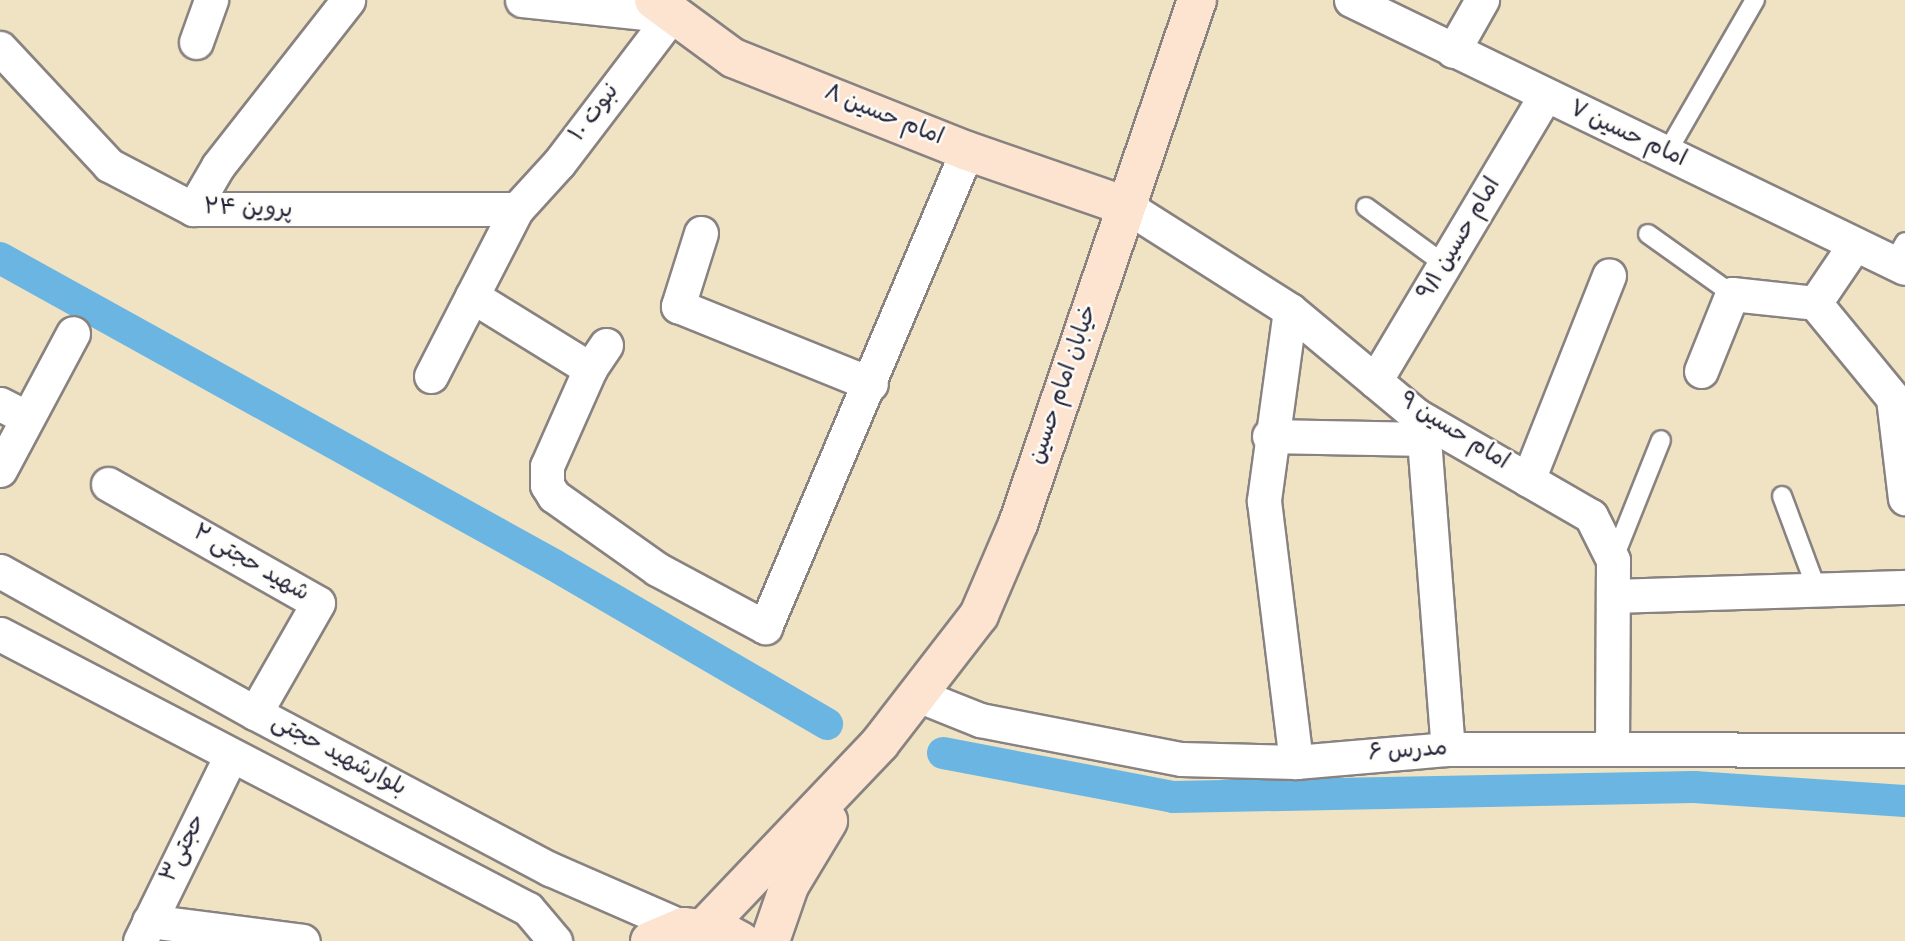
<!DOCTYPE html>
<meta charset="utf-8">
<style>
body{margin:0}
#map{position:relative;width:1905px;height:941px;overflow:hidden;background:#efe3c4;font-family:"Gochi Hand","Playpen Sans Arabic",sans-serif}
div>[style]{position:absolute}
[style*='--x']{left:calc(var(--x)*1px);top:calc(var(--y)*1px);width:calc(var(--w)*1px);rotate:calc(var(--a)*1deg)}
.canal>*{height:32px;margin:-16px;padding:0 16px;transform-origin:16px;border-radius:16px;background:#6bb5e3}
.roads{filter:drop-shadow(2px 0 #888280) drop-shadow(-2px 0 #888280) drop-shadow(0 2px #888280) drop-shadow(0 -2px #888280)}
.lane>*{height:18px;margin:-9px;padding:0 9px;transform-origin:9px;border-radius:9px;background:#fff}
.street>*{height:33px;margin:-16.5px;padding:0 16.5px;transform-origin:16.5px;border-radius:16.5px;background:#fff}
.secondary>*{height:38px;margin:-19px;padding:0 19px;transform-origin:19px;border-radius:19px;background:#fde4d1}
span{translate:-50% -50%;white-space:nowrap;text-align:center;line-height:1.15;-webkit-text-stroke:5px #fdfcf7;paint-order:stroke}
.street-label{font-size:23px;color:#22223b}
</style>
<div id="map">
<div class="canal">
<div style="--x:0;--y:258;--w:633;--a:28.99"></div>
<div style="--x:554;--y:565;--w:316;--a:30.2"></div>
<div style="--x:943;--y:753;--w:234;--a:10.8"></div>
<div style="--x:1173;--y:797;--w:521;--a:-1.1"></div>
<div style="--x:1694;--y:787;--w:211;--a:3.8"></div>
</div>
<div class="roads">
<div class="lane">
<div style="--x:1666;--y:154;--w:178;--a:-60"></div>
<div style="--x:1366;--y:207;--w:100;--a:36.1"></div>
<div style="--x:1648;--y:234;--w:103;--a:35.5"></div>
<div style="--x:1893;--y:263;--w:24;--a:-60"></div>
<div style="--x:1782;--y:496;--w:100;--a:69.6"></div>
<div style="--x:1613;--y:560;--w:129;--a:-68.2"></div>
</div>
<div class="street">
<div style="--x:522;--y:0;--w:150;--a:6.1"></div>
<div style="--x:1351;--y:0;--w:615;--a:25.82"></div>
<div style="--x:196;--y:42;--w:45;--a:-70.3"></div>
<div style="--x:0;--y:48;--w:160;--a:47"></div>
<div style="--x:109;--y:165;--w:95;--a:27.6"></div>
<div style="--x:193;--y:209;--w:324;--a:0"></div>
<div style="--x:1453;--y:51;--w:59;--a:-60.4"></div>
<div style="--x:1126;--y:206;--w:194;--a:32.4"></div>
<div style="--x:1290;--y:310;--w:164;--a:39.8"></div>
<div style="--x:1416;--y:415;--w:202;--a:30"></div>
<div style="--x:1591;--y:516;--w:49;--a:63.4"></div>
<div style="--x:1613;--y:560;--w:188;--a:90.3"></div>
<div style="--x:193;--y:209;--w:50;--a:-59.8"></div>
<div style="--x:218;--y:166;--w:211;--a:-51.9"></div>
<div style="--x:701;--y:233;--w:77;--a:107.5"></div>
<div style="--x:678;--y:306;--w:208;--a:22"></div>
<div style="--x:472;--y:296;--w:139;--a:31.7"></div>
<div style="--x:1815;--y:303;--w:123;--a:50.6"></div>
<div style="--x:1893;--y:398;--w:101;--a:83.2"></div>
<div style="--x:1290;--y:310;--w:193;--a:97.8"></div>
<div style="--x:1264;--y:501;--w:263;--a:83"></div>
<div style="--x:606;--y:345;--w:29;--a:124"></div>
<div style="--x:590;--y:369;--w:106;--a:113.9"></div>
<div style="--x:547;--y:466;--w:19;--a:90"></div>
<div style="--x:547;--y:485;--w:13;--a:58"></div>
<div style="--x:554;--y:496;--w:126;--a:35.3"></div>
<div style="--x:657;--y:569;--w:123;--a:28.2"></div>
<div style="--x:765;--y:627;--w:517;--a:-67.01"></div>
<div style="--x:1701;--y:371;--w:83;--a:-68.1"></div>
<div style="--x:1732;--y:294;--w:83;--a:6.2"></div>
<div style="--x:1815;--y:303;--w:71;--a:-55.9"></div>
<div style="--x:431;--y:376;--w:188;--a:-62.8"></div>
<div style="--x:517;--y:209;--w:62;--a:-47.6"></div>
<div style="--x:559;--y:163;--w:185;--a:-52.7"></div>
<div style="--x:1375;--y:381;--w:332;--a:-59.2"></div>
<div style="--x:0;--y:404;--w:29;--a:27"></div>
<div style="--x:1416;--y:415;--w:25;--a:72"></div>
<div style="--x:1424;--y:439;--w:311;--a:85.6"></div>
<div style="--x:1269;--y:436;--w:155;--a:1.1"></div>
<div style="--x:0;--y:470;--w:155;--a:-61.9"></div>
<div style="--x:1528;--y:480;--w:220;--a:-68.4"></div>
<div style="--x:108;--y:484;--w:241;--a:29.5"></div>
<div style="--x:318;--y:603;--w:127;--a:119.8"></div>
<div style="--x:0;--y:571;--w:292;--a:29.1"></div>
<div style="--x:255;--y:713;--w:334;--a:27.9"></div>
<div style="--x:550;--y:869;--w:145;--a:23.6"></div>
<div style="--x:1613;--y:596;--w:292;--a:-1.8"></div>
<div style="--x:0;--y:634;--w:595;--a:27.51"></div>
<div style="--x:528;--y:909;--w:42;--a:49.8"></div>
<div style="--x:920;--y:696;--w:65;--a:21.8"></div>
<div style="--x:980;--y:720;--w:205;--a:11"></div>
<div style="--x:1181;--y:759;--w:115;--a:1.5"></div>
<div style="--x:1296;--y:762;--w:153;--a:-4.9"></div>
<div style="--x:1448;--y:749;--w:457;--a:0.1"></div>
<div style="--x:149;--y:921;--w:155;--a:7.4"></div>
<div style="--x:140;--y:941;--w:205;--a:-63.9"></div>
</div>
<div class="secondary">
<div style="--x:654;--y:0;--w:98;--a:36.3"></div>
<div style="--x:733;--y:58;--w:252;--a:21.7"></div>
<div style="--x:967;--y:151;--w:168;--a:19.1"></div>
<div style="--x:705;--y:927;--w:254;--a:-46.4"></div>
<div style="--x:880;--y:743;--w:162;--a:-52.3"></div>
<div style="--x:979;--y:615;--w:99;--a:-66.8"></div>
<div style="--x:1018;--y:524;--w:554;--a:-71.14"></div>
<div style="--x:650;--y:941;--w:36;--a:-23"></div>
<div style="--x:683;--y:927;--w:39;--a:6"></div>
<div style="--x:722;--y:931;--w:21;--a:29"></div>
<div style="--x:770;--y:941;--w:58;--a:-70.9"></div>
<div style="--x:789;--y:886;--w:76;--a:-59"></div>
</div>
</div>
<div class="street-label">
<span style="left:596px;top:114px;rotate:-53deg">نبوت ۱۰</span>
<span style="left:883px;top:117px;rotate:22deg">امام حسین ۸</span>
<span style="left:1627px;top:136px;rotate:25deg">امام حسین ۷</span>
<span style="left:248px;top:211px;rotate:2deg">پروین ۲۴</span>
<span style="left:1461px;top:240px;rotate:-59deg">امام حسین ۹/۱</span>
<span style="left:1065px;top:385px;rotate:-71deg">خیابان امام حسین</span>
<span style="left:1453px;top:433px;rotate:32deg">امام حسین ۹</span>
<span style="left:250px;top:565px;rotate:30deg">شهید حجتی ۲</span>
<span style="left:1408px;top:753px;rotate:-4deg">مدرس ۶</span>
<span style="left:338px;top:757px;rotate:28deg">بلوارشهید حجتی</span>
<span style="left:185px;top:849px;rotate:-64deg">حجتی۳</span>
</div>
</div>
